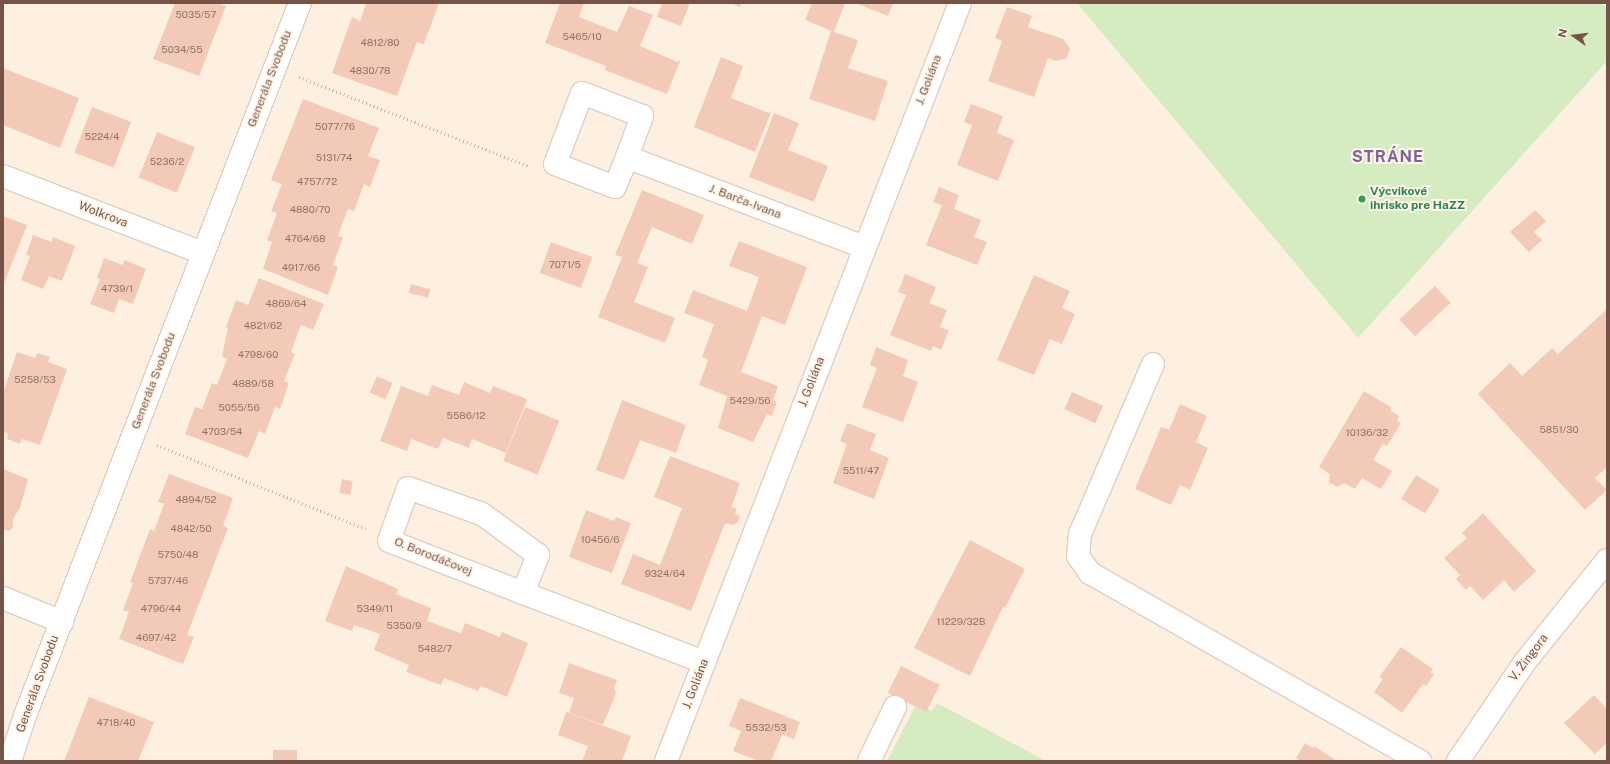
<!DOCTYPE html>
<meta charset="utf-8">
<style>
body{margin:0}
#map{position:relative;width:1610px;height:764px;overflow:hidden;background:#fdf0e1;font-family:"Public Sans",sans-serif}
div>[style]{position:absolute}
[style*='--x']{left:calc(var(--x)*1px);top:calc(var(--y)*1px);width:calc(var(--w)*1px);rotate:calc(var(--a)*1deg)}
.green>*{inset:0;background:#d5ebc0}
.building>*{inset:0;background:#f3cab8;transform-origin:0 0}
.path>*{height:2.5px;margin-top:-1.25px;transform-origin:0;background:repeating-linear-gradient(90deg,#d8ae9b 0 1px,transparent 0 4px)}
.roads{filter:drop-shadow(1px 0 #e3cdc0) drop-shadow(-1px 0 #e3cdc0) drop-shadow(0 1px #e3cdc0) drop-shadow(0 -1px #e3cdc0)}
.minor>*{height:22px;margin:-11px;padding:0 11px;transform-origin:11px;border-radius:11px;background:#fff}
.dots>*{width:11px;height:11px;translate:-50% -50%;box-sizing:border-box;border:2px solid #fff4e8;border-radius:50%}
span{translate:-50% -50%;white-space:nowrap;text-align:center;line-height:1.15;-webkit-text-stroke:4px #fff4e8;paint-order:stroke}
.number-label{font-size:10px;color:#947263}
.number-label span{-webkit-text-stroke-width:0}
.street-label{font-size:12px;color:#755447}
.leisure-label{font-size:12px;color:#27864d;font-weight:700}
.left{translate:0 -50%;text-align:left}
.district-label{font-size:16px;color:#826299;font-weight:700;letter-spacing:1px}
.frame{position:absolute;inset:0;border:4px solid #755447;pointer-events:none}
.north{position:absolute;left:1554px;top:16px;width:40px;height:40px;-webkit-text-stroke:3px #fff4e8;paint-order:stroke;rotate:284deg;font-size:11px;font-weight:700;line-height:16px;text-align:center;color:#755447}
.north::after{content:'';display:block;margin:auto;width:14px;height:18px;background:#755447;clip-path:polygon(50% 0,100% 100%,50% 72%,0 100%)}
</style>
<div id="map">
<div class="green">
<div style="clip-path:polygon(1077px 3px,1602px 3px,1607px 9px,1607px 61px,1358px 338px)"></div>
<div style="clip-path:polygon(917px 703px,932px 711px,937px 703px,1046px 761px,887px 761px)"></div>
</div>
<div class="building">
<div style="clip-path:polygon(175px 3px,217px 3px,226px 6px,199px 76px,153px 59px)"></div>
<div style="clip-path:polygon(366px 3px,439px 3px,424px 44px,417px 42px,397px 96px,332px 73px,352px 17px,360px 21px)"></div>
<div style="clip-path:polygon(560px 3px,584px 3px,579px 17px,617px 32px,629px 6px,653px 15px,640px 46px,678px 62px,681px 59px,667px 94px,605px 70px,606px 66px,545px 43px)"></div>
<div style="clip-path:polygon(662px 3px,690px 3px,681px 26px,657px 17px)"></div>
<div style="clip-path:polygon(729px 3px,742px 3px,740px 7px)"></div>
<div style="clip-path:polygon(812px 3px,845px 3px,834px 32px,805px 20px)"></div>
<div style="clip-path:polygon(855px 3px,893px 3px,888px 16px)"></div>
<div style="clip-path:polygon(1007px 7px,1032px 16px,1028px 27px,1063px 39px,1070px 48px,1067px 58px,1056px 61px,1048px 58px,1034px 97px,988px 81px,1002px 41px,995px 38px)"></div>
<div style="clip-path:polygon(831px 31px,858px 40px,848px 68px,888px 81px,875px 121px,809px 99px)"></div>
<div style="clip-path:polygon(721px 57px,743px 66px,731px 98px,769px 113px,772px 110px,755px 152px,694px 127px)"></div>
<div style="clip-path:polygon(3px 68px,79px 98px,60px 148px,3px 125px)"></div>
<div style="clip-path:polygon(303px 99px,379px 128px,368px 156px,380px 160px,370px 187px,364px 184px,354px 211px,348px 209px,338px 236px,343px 237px,333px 265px,338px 267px,328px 295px,263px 269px,272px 242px,267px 240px,277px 213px,271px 211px,282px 184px,271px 180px)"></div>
<div style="clip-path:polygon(971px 104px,1003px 116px,997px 133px,1014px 140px,998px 181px,957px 165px,972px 125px,964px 122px)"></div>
<div style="left:92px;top:107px;width:42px;height:49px;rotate:21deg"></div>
<div style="clip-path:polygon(774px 113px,799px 123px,788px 150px,828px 166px,814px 202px,749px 177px)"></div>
<div style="left:157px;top:132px;width:41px;height:49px;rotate:22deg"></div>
<div style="clip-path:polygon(939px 187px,959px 195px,954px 209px,981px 220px,974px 237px,987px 242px,977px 265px,926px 245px,942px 205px,933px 202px)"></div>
<div style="clip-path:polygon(642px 190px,704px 215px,692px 244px,652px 227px,637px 263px,648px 267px,634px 302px,675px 318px,665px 343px,598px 317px,622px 257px,615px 255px)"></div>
<div style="clip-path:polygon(1535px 210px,1546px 221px,1534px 232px,1542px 240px,1529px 252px,1510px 232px)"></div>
<div style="clip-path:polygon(3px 216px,27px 225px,4px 284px,3px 284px)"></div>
<div style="clip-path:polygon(33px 235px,52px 242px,53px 237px,75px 246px,62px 281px,49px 276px,43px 289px,21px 280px,30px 256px,26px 255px)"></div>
<div style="clip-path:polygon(739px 241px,807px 267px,785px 325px,762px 316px,741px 372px,778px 386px,773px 400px,777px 402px,772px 416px,767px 414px,753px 442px,718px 428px,727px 396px,699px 385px,708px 360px,702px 357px,714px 324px,684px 313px,693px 290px,747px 311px,759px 277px,729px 266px)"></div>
<div style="left:551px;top:242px;width:44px;height:33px;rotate:20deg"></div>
<div style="clip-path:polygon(104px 258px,123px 265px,124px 260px,146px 269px,133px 304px,119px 299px,114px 313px,90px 304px,100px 279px,97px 278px)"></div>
<div style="clip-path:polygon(905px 274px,936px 287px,929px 303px,947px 310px,940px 327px,949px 330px,941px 350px,933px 346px,931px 351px,890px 335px,906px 295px,898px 292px)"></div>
<div style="clip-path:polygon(1034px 275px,1070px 291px,1062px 308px,1075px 314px,1062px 344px,1050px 339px,1034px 375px,997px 360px)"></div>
<div style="clip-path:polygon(259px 278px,324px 304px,313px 330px,301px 325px,291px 352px,295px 354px,284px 381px,289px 383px,280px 409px,275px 407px,265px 434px,259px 431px,248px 458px,185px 434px,195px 407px,202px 409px,212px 383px,217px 385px,227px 359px,222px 356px,228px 328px,226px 327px,236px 300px,248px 305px)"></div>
<div style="left:411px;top:284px;width:20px;height:9px;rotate:15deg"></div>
<div style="left:1435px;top:286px;width:23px;height:49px;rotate:47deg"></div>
<div style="clip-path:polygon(1607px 309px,1607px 467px,1595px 478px,1607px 490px,1585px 510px,1478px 394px,1510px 363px,1522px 376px,1552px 348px,1558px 354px)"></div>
<div style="clip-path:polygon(876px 347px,908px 360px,903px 376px,918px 382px,903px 422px,862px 407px,877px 368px,870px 365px)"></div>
<div style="clip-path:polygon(17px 352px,35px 358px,38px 353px,50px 357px,48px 362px,67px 369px,40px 445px,22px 439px,20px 444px,7px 439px,8px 434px,3px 432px,3px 393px)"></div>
<div style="left:377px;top:376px;width:17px;height:18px;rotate:24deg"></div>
<div style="clip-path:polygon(464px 382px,490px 393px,493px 386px,527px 399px,506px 453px,472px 439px,469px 448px,443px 438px,438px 449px,411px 439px,407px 451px,380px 441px,401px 386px,428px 396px,432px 385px,459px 395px)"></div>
<div style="clip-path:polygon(1364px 391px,1392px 408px,1390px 410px,1399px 416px,1397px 421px,1401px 423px,1387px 446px,1383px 444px,1373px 460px,1392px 471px,1381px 489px,1362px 478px,1355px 489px,1344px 483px,1337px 487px,1329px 482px,1330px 474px,1319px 467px)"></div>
<div style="left:1072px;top:392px;width:34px;height:19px;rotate:24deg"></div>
<div style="clip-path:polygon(622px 400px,686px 425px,676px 453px,640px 440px,624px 480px,596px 470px)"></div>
<div style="clip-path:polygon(1180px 404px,1207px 416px,1196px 442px,1208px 448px,1190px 490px,1180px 485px,1171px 505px,1135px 489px,1161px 427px,1169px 430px)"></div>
<div style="left:525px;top:407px;width:37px;height:58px;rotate:22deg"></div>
<div style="clip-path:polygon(847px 423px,876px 434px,870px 450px,889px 458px,874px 499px,833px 483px,847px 444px,840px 441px)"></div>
<div style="clip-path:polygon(670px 456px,740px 483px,730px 511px,732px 507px,737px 509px,735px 514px,740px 516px,738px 522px,733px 525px,725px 523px,691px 611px,621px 584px,633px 554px,660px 565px,682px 508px,654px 497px)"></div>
<div style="clip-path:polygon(3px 469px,28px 479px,20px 508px,13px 519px,13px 528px,8px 531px,3px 529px)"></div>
<div style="clip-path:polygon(169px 474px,233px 498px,223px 526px,228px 528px,187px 635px,194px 637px,183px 664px,119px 639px,129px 612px,123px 610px,133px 583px,130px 582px,150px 529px,154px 531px,164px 504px,158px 502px)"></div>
<div style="left:1416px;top:475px;width:28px;height:28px;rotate:32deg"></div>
<div style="left:342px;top:479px;width:11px;height:14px;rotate:10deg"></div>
<div style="clip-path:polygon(586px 510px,614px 521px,616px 517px,631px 523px,612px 573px,569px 557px)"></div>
<div style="clip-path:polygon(1483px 513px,1536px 571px,1514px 592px,1504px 580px,1483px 600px,1470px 586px,1466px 590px,1456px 579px,1460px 575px,1444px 558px,1467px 538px,1462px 533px)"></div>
<div style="clip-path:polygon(970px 540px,1025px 569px,1005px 608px,1003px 607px,970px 676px,914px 648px)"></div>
<div style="clip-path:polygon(346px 566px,398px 589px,396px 594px,431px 608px,427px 621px,461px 633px,465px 623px,500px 637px,502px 632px,528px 643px,507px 697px,481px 686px,478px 691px,444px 678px,441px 685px,406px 672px,409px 665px,374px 650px,380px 634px,354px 625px,352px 631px,325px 621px)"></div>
<div style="clip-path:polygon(1401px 647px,1433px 669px,1431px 672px,1434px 674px,1426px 686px,1423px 684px,1402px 713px,1374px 692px,1383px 679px,1379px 677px)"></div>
<div style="clip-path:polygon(569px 663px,617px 680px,614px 688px,616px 693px,603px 725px,569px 713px,574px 698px,559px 693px)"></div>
<div style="left:901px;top:666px;width:43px;height:30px;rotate:26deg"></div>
<div style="clip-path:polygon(1594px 695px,1607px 709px,1607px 743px,1595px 754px,1564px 723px)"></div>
<div style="clip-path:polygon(89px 697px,154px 722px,138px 761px,64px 761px)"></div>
<div style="clip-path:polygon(740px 698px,800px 722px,794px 739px,782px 735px,771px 761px,759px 761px,733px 751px,741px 731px,729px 726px)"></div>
<div style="clip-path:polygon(566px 712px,631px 736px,622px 761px,582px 761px,588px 746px,558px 735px)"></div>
<div style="clip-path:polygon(1305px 743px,1313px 748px,1314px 746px,1337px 761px,1301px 761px,1296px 758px)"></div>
<div style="left:273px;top:750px;width:24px;height:11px"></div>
</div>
<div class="path">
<div style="--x:299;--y:77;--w:247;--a:21.2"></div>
<div style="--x:157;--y:445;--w:225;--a:21.9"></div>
</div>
<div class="roads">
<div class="minor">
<div style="--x:627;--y:157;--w:44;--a:-69.9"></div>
<div style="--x:642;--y:116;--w:64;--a:-159"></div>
<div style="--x:582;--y:93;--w:76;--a:110.8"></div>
<div style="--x:555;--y:164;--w:64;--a:21"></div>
<div style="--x:615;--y:187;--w:32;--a:-68"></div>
<div style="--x:627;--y:157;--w:254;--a:20.8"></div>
<div style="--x:3;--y:176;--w:214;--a:21.1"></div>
<div style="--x:1153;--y:364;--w:185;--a:113.2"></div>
<div style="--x:1080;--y:534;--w:22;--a:95"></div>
<div style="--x:1078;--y:556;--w:21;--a:55"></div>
<div style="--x:1090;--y:573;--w:380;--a:29.7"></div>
<div style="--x:523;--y:593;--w:41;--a:-68.5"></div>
<div style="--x:538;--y:555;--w:69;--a:-143.8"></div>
<div style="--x:482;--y:514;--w:78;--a:-160.6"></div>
<div style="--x:408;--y:488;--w:56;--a:109.7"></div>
<div style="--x:389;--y:541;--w:144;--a:21.2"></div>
<div style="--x:523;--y:593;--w:194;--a:20.9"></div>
<div style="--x:3;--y:598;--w:64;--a:22.1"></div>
<div style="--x:10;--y:761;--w:51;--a:-71.6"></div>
<div style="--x:26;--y:713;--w:761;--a:-68.9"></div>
<div style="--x:666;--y:761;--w:813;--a:-68.8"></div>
<div style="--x:869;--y:761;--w:60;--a:-64.3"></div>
<div style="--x:1458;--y:761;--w:118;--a:-56"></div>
<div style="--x:1524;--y:663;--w:132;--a:-51.1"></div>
</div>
</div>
<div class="dots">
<div style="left:1362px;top:199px;background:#2e9e5b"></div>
</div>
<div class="number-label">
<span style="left:196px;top:15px">5035/57</span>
<span style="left:582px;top:37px">5465/10</span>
<span style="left:380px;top:43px">4812/80</span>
<span style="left:182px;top:50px">5034/55</span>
<span style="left:370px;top:71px">4830/78</span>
<span style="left:335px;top:127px">5077/76</span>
<span style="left:102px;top:137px">5224/4</span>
<span style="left:334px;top:158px">5131/74</span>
<span style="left:167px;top:162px">5236/2</span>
<span style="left:317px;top:182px">4757/72</span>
<span style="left:310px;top:210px">4880/70</span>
<span style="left:305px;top:239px">4764/68</span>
<span style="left:565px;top:265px">7071/5</span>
<span style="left:301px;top:268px">4917/66</span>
<span style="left:117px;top:289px">4739/1</span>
<span style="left:286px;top:304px">4869/64</span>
<span style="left:263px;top:326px">4821/62</span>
<span style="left:258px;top:355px">4798/60</span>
<span style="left:35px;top:380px">5258/53</span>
<span style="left:253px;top:384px">4889/58</span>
<span style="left:750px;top:401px">5429/56</span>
<span style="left:239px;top:408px">5055/56</span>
<span style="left:466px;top:416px">5586/12</span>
<span style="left:1559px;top:430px">5851/30</span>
<span style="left:222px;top:432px">4703/54</span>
<span style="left:1367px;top:433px">10136/32</span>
<span style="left:861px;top:471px">5511/47</span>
<span style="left:196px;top:500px">4894/52</span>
<span style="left:191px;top:529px">4842/50</span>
<span style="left:600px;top:540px">10456/6</span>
<span style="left:178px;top:555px">5750/48</span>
<span style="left:665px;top:574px">9324/64</span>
<span style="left:168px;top:581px">5737/46</span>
<span style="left:161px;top:609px">4796/44</span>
<span style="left:375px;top:609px">5349/11</span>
<span style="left:961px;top:622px">11229/32B</span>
<span style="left:404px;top:626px">5350/9</span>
<span style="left:156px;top:638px">4697/42</span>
<span style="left:435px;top:649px">5482/7</span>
<span style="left:116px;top:723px">4718/40</span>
<span style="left:766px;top:728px">5532/53</span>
</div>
<div class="street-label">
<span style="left:270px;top:79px;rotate:-69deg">Generála Svobodu</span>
<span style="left:929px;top:80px;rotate:-69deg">J. Goliána</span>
<span style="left:745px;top:202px;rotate:21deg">J. Barča-Ivana</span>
<span style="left:103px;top:215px;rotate:21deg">Wolkrova</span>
<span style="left:154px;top:381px;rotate:-69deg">Generála Svobodu</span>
<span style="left:812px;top:382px;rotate:-69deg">J. Goliána</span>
<span style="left:433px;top:557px;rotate:22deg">O. Borodáčovej</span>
<span style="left:1529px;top:658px;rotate:-53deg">V. Žingora</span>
<span style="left:38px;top:684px;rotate:-70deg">Generála Svobodu</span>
<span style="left:696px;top:684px;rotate:-69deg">J. Goliána</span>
</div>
<div class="leisure-label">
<span class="left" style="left:1370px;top:199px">Výcvikové<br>ihrisko pre HaZZ</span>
</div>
<div class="district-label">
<span style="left:1388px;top:157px">STRÁNE</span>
</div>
<div class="frame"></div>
<div class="north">N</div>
</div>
